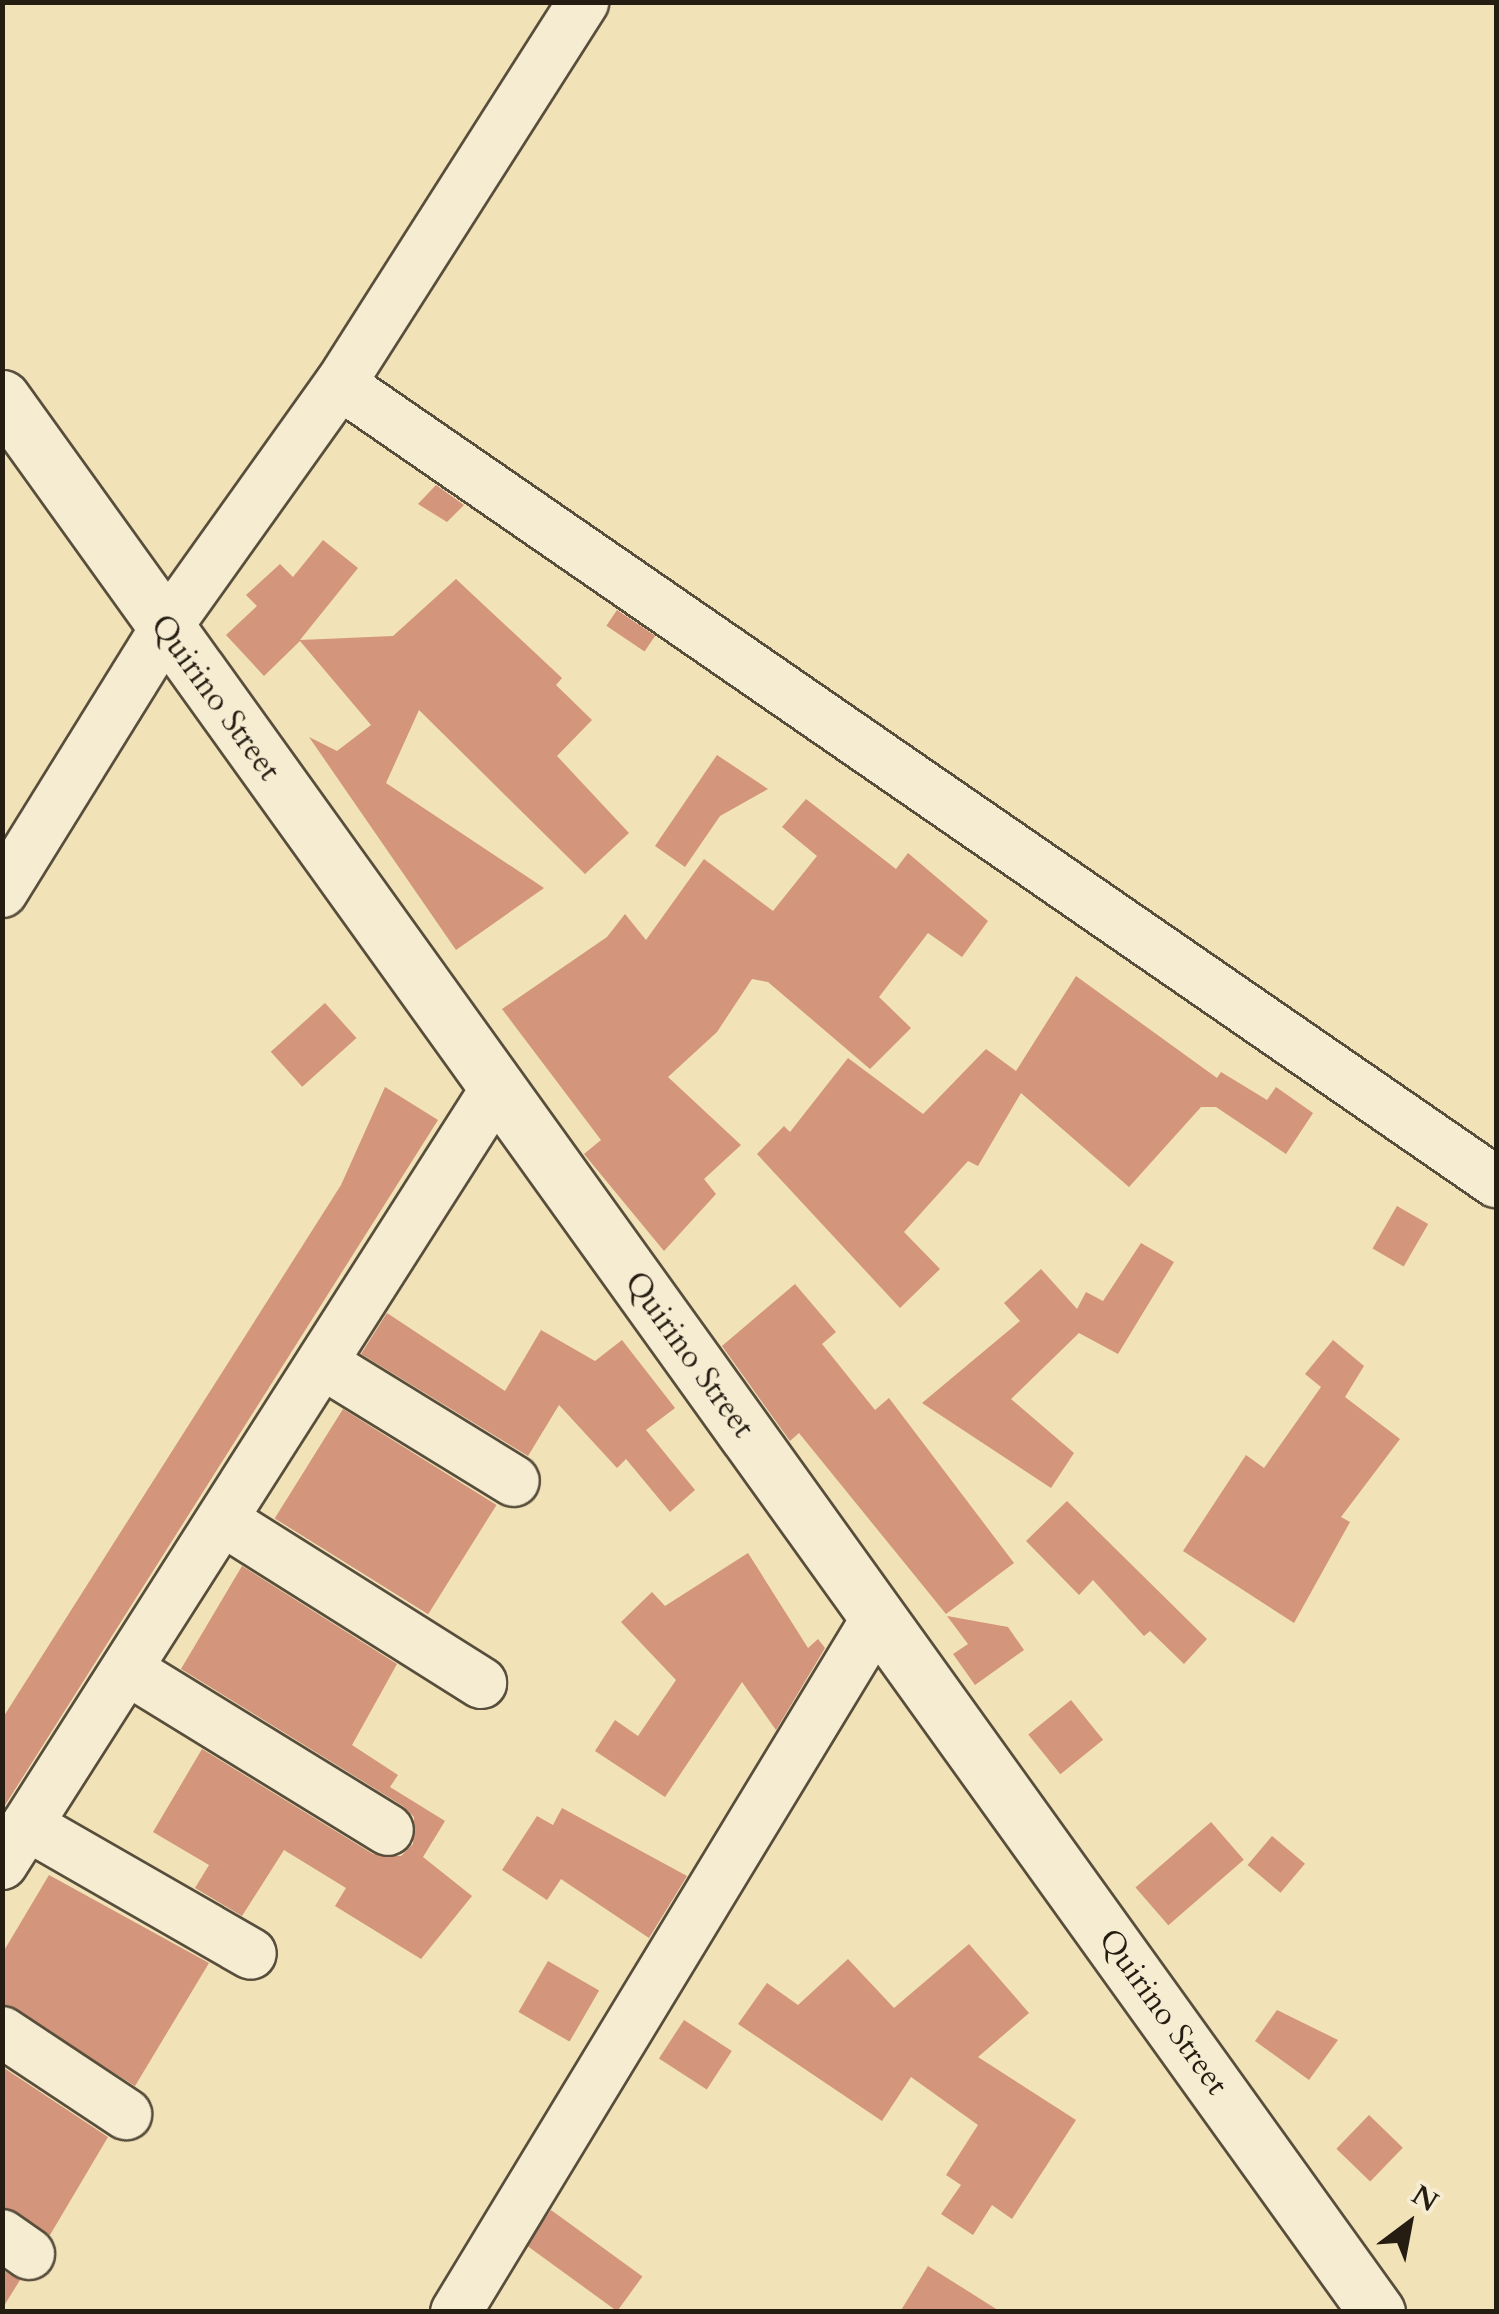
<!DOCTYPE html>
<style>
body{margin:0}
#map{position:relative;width:1499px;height:2314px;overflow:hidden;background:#f1e2b8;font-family:Cardo,serif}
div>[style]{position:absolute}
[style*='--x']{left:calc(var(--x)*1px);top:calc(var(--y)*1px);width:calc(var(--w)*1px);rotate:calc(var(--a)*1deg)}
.building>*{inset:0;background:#d3957b;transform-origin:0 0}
.roads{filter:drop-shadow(2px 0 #584e3c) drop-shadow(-2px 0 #584e3c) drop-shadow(0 2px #584e3c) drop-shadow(0 -2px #584e3c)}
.minor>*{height:50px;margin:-25px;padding:0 25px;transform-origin:25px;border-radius:25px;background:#f6ecd1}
.tertiary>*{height:55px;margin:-27.5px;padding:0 27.5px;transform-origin:27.5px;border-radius:27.5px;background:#f6ecd1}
span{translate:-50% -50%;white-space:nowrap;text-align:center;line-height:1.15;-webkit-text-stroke:10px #f6ecd1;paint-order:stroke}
.street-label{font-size:32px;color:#251c12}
.frame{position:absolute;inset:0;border:5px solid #251c12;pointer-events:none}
.north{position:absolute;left:1359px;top:2174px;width:100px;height:100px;-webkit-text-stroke:8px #f6ecd1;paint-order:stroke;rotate:32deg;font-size:28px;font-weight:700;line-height:40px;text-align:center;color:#251c12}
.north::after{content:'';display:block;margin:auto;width:35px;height:45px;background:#251c12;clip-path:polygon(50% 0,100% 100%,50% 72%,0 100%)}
</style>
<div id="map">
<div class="building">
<div style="clip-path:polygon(436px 485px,464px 505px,447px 522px,418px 504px)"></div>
<div style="clip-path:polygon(323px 540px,358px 568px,300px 640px,393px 636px,456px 579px,562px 678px,556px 685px,592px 720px,557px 756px,629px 833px,585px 874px,419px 710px,386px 783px,544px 888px,456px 950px,309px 737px,337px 751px,371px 725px,300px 641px,264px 676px,226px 635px,257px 606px,246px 595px,280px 564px,293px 577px)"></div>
<div style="left:617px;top:610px;width:46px;height:19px;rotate:34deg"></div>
<div style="clip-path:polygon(717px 755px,768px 789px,720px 816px,685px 867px,655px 846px)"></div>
<div style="clip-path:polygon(806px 799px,896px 869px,908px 853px,988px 921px,962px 957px,928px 933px,879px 997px,911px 1028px,870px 1069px,768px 982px,752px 979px,717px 1032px,668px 1077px,741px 1145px,704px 1179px,716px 1194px,664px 1251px,584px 1154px,601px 1140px,502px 1009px,607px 937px,625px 914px,646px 940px,704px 859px,773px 911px,817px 856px,782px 827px)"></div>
<div style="clip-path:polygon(1076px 976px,1217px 1078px,1221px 1072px,1267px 1100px,1276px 1087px,1313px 1113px,1286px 1154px,1216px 1107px,1201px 1107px,1129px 1187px,1021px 1093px,978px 1166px,968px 1161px,904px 1232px,940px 1269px,900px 1308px,757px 1154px,784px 1126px,790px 1132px,848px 1058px,923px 1114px,986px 1049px,1016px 1071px)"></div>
<div style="left:325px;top:1003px;width:47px;height:73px;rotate:48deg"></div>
<div style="clip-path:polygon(385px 1087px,438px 1120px,2px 1810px,2px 1719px,341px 1185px)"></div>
<div style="left:1397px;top:1206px;width:36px;height:49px;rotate:30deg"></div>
<div style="clip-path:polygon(1141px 1243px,1174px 1262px,1118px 1354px,1079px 1333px,1011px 1399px,1074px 1453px,1051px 1488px,922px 1403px,1020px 1321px,1004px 1303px,1041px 1269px,1077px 1309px,1086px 1292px,1103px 1301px)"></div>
<div style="clip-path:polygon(795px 1284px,836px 1332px,822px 1344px,875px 1410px,889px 1398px,1014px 1563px,946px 1614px,799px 1433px,790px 1441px,722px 1346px)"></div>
<div style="clip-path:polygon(387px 1313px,505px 1391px,541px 1330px,595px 1361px,622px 1340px,675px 1408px,646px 1430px,695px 1490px,670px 1512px,626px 1459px,617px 1468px,559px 1405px,528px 1456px,361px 1354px)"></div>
<div style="clip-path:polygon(1333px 1340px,1364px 1366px,1345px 1397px,1400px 1439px,1341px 1517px,1350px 1522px,1294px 1623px,1183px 1551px,1246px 1455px,1264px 1468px,1321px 1387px,1305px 1374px)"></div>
<div style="left:343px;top:1409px;width:181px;height:129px;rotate:32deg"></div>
<div style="clip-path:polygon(1067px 1501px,1207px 1639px,1184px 1664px,1150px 1631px,1144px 1636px,1093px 1580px,1079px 1595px,1026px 1541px)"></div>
<div style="clip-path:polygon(748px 1553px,808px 1648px,818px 1639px,825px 1648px,776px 1730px,742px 1682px,665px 1797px,595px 1751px,615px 1720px,638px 1736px,676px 1680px,621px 1622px,652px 1592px,665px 1606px)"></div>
<div style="clip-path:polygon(242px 1566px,397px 1664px,352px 1745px,398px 1775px,390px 1787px,445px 1821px,423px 1857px,472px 1896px,421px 1959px,335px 1906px,346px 1888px,284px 1850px,242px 1916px,195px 1888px,209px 1865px,153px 1832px,202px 1749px,373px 1854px,401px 1856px,413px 1844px,414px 1817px,403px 1806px,181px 1669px)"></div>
<div style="clip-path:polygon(947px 1616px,1008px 1627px,1024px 1650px,975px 1685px,953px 1654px,968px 1644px)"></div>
<div style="left:1071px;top:1700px;width:51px;height:55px;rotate:51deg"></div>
<div style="clip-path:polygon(562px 1808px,687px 1876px,649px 1938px,561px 1879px,547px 1900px,502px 1870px,537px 1816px,553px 1825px)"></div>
<div style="left:1211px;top:1822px;width:50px;height:100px;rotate:49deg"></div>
<div style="left:1272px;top:1836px;width:43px;height:38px;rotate:40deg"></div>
<div style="clip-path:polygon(49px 1875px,209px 1963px,135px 2086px,2px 2003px,2px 1954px)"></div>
<div style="clip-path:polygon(969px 1944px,1029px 2013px,978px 2057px,1076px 2120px,1012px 2219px,992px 2205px,973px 2235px,941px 2214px,961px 2185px,946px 2175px,978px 2125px,911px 2077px,882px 2121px,738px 2024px,767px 1983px,798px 2005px,848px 1959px,894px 2008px)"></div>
<div style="left:548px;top:1961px;width:59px;height:59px;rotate:30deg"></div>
<div style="clip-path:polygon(1277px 2010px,1338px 2040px,1309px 2080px,1255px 2041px)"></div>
<div style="left:684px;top:2020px;width:57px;height:46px;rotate:33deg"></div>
<div style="clip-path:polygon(4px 2068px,108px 2137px,50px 2235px,2px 2207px)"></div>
<div style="left:1369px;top:2115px;width:47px;height:47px;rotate:44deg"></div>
<div style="left:551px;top:2210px;width:113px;height:43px;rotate:36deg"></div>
<div style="clip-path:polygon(928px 2266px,1001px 2312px,900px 2312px)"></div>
<div style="clip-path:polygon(2px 2270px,20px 2280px,2px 2309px)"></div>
</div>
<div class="roads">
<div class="minor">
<div style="--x:340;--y:384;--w:1405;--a:34.62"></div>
<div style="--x:2;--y:892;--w:309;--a:-58.2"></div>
<div style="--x:165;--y:629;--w:301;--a:-54.5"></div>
<div style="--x:340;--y:384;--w:453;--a:-57.5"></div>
<div style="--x:322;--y:1363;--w:225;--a:31.6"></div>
<div style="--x:224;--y:1521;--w:304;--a:32.2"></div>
<div style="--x:128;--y:1670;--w:305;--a:31.6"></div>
<div style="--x:27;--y:1825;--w:258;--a:29.9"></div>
<div style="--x:2;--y:1864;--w:919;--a:-57.49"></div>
<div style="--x:2;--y:2032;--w:149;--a:33.5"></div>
<div style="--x:2;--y:2235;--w:33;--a:35"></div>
<div style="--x:456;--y:2312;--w:815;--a:-58.75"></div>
</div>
<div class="tertiary">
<div style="--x:2;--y:398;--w:2357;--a:54.31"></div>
</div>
</div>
<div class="street-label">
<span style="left:215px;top:698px;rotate:54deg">Quirino Street</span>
<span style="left:689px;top:1355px;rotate:54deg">Quirino Street</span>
<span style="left:1163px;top:2012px;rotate:54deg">Quirino Street</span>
</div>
<div class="frame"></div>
<div class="north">N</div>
</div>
